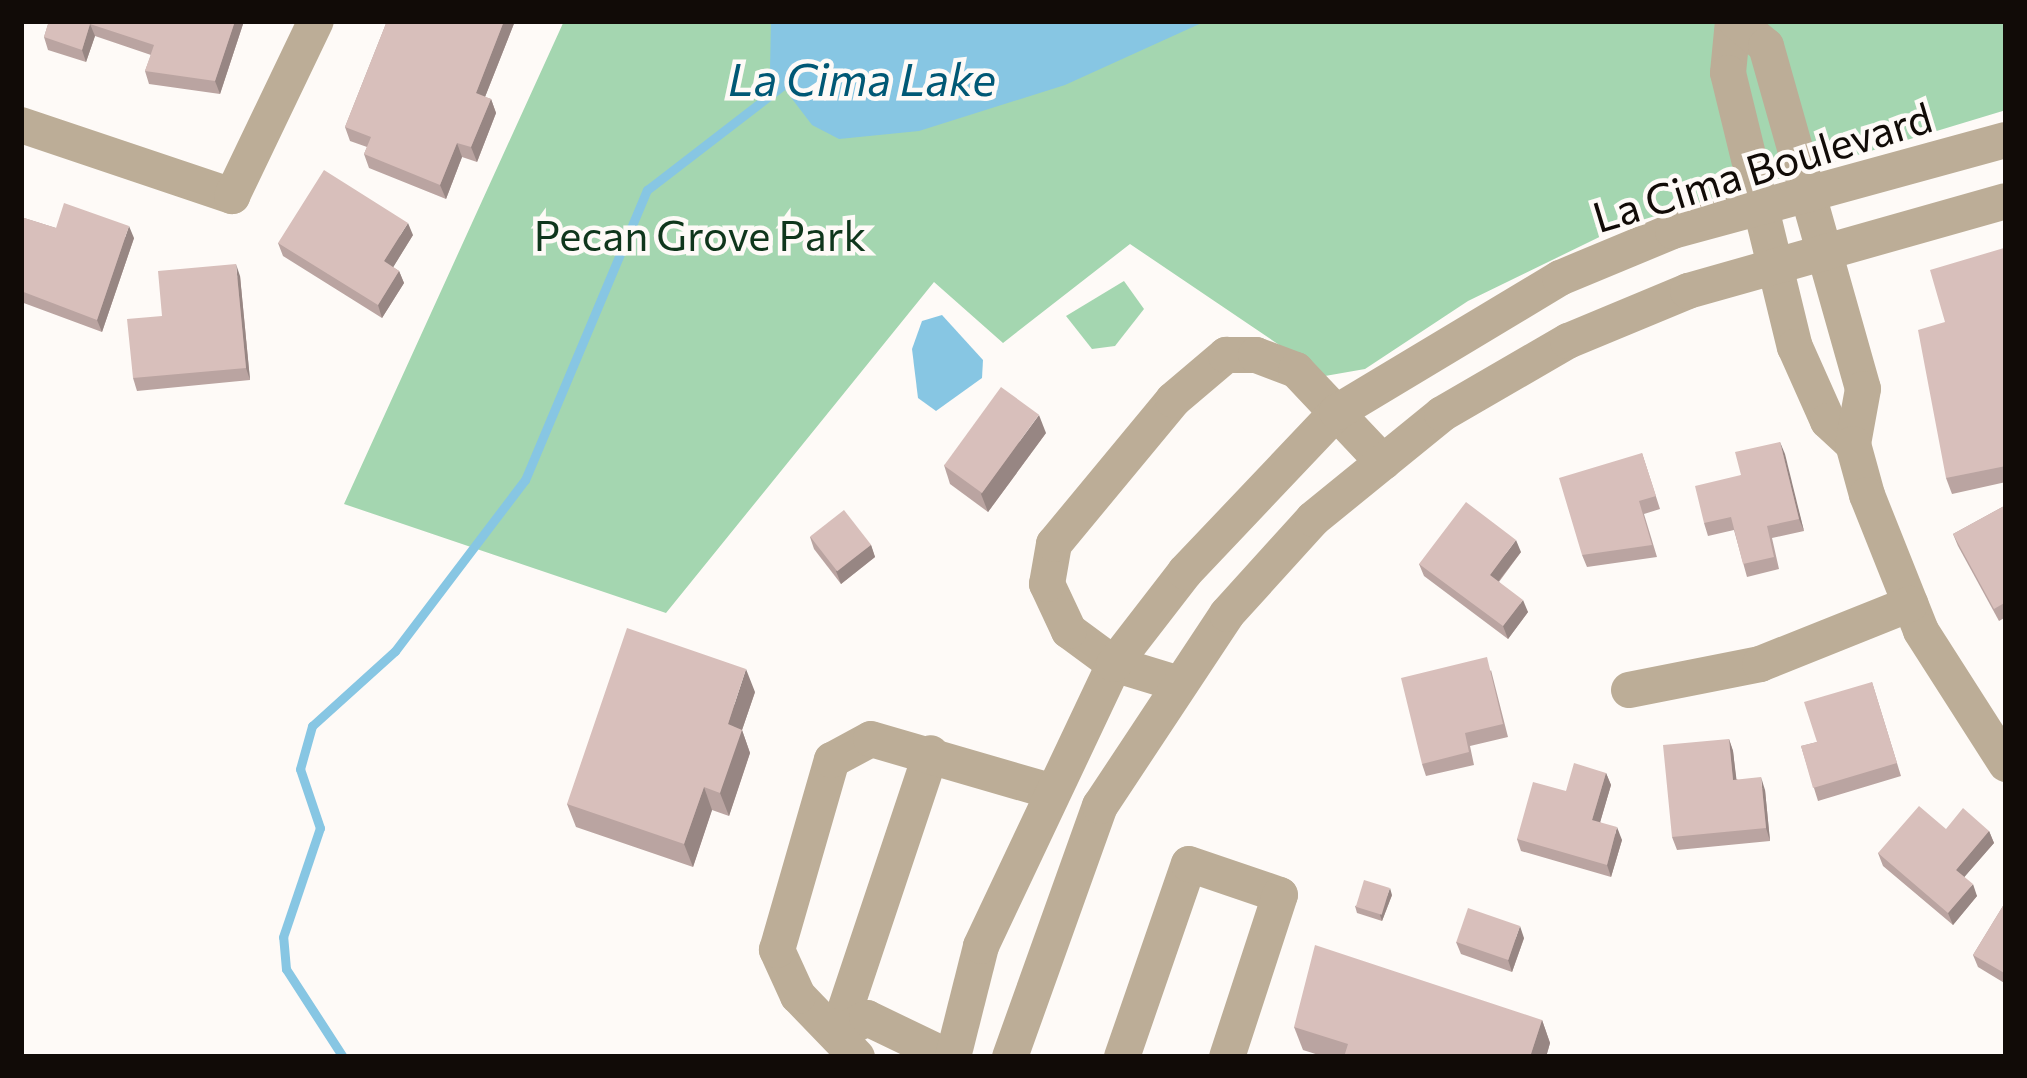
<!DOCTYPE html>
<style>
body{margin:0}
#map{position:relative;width:2027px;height:1078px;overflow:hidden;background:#fefaf7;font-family:Commissioner,sans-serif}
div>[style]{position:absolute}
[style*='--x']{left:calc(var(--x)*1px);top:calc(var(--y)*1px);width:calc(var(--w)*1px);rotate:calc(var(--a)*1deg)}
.green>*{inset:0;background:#a4d6b0}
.water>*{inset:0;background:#87c6e3}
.stream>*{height:9px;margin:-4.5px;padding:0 4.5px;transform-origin:4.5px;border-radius:4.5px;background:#87c6e3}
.minor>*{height:36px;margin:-18px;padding:0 18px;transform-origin:18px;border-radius:18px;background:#bcad97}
.wall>*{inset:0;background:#baa4a1}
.shaded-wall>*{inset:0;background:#978683}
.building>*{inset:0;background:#d8bfbb;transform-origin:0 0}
span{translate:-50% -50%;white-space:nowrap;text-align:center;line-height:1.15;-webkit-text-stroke:9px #fefaf7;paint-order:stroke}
.street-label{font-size:42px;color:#110b07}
.park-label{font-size:42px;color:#0f361c}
.water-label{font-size:45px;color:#005875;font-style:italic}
.frame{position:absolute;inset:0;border:24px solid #110b07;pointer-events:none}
</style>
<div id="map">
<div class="green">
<div style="clip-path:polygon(564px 21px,2006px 21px,2006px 110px,1622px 226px,1468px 301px,1365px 369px,1325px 376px,1130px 244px,1003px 343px,934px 282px,666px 613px,344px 504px)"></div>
<div style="clip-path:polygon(1124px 281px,1144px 309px,1115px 346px,1092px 349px,1066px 316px)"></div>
</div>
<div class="water">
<div style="clip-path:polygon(771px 21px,1206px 21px,1065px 85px,919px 131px,839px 139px,812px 125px,770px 70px)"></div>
<div style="clip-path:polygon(942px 315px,983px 360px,982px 378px,936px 411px,918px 398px,912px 349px,922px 321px)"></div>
</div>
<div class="stream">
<div style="--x:343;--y:1057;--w:105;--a:-122.9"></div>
<div style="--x:286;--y:969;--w:32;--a:-95"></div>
<div style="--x:283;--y:937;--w:115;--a:-71.3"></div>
<div style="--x:320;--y:828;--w:62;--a:-108.7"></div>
<div style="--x:300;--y:769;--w:45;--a:-74.4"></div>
<div style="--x:312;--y:726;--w:112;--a:-42.1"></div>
<div style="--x:395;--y:651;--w:215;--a:-52.8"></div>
<div style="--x:525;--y:480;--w:315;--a:-67.2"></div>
<div style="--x:647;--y:190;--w:182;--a:-37.6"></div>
</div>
<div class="minor">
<div style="--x:1733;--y:21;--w:52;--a:95.5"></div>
<div style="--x:1728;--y:73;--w:282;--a:76.3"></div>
<div style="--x:1795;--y:347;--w:81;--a:66"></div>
<div style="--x:1828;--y:421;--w:34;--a:43"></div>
<div style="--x:1736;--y:21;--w:39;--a:40"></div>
<div style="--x:1766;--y:46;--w:356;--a:74.2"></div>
<div style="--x:1863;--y:389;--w:56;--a:100.3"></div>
<div style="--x:1853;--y:444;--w:53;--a:74.6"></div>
<div style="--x:1867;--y:495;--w:146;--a:68.3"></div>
<div style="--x:1921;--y:631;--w:158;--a:57.4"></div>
<div style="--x:21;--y:125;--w:223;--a:18.6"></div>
<div style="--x:232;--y:196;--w:194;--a:-64.4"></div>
<div style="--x:1176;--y:683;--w:65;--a:-163"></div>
<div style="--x:1114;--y:664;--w:56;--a:-143.7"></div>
<div style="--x:1069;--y:631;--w:52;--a:-115.1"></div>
<div style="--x:1047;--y:584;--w:41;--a:-80.1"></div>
<div style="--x:1054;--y:544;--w:187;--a:-50.4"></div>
<div style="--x:1173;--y:400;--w:70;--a:-40.3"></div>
<div style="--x:1226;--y:355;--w:30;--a:0"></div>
<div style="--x:1256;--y:355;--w:43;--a:20.6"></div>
<div style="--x:1296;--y:370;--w:127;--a:46.6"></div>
<div style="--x:1629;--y:690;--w:134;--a:-11.2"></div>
<div style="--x:1760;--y:664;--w:162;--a:-21.8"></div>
<div style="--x:837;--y:1034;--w:296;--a:-71.5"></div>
<div style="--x:837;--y:1034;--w:34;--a:-28"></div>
<div style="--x:867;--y:1018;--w:90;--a:25.7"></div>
<div style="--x:857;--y:1057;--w:85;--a:-134"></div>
<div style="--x:798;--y:996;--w:51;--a:-114.5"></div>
<div style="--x:777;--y:950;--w:198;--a:-73.9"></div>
<div style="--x:832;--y:760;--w:44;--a:-28.3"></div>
<div style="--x:871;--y:739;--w:183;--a:16.2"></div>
<div style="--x:953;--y:1057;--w:114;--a:-75.8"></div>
<div style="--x:981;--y:946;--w:312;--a:-64.7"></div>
<div style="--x:1114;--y:664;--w:116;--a:-52.3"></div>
<div style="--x:1185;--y:572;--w:221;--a:-46.5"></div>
<div style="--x:1337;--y:412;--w:260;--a:-31"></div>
<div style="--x:1560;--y:278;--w:122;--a:-22.6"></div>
<div style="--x:1673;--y:231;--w:345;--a:-15.3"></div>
<div style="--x:1010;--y:1057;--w:267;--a:-70.3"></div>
<div style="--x:1100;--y:806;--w:230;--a:-56.5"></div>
<div style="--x:1227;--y:614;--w:128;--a:-47.8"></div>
<div style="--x:1313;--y:519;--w:166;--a:-39.1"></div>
<div style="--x:1442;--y:414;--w:146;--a:-30.1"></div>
<div style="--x:1568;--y:341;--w:130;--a:-22.6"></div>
<div style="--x:1688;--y:291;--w:330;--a:-15.8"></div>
<div style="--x:1122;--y:1057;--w:204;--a:-70.9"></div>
<div style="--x:1189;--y:864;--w:96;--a:18.8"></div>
<div style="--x:1280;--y:895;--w:170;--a:108.1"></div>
</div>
<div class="wall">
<div style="clip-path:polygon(49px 21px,244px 21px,220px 94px,149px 84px,145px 71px,151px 55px,95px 36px,86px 62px,48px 50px,44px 37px)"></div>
<div style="clip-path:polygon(387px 21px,515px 21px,485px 97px,491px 99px,496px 113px,477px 162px,462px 157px,446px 199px,369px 168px,364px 154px,367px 147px,350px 141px,345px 127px)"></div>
<div style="clip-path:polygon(21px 217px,56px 228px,134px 238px,102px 332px,21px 302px)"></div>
<div style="clip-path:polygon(413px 235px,393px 267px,399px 271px,404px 283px,382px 318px,283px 256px,278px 243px)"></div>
<div style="clip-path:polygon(2006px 253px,2006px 482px,1952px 494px,1946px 478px,1945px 322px)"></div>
<div style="clip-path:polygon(240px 276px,250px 380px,137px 391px,133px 378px,162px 316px)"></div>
<div style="clip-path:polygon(1046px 433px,988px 512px,950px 484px,944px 465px)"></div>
<div style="clip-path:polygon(1780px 442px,1804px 531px,1772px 538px,1779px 569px,1747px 577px,1734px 530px,1708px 536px,1704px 523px,1741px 475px)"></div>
<div style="clip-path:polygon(1642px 453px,1660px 509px,1644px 514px,1657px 557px,1587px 567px,1582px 555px)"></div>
<div style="clip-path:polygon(2006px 505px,2006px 617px,1999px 621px,1958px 546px,1953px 534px)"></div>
<div style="clip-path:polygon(810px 537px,871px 545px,875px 557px,841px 584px,814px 549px)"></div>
<div style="clip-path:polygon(1521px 552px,1499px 582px,1528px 612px,1508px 639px,1424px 576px,1419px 564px)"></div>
<div style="clip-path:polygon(1491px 670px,1508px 737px,1470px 746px,1474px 765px,1426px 776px,1422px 764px)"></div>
<div style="clip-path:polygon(1872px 682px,1901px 776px,1818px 801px,1801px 746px,1817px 742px)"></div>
<div style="clip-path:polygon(755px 692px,742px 730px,750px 753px,729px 816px,712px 810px,693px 867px,576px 827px,567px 804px)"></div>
<div style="clip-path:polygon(1729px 739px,1733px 751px,1736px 779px,1765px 790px,1770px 841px,1677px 850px,1672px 837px)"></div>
<div style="clip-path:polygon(1606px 773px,1611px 785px,1600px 822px,1622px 840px,1611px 877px,1521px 851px,1517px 839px,1566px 791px)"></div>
<div style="clip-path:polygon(1946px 829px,1989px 831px,1994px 843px,1964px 877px,1977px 896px,1953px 925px,1883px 866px,1878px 853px)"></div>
<div style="clip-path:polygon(1392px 895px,1382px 921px,1357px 913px,1355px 906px)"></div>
<div style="clip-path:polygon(2006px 901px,2006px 984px,1978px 967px,1973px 955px)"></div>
<div style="clip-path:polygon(1524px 938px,1512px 972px,1461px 954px,1456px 942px)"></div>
<div style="clip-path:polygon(1542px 1020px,1550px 1043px,1546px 1057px,1325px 1057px,1303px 1050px,1294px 1027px)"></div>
</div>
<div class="shaded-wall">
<div style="clip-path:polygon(235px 21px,244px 21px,220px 94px,215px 81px)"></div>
<div style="clip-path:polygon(504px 21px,515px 21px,481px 107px,476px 93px)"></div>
<div style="clip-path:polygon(90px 24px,95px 36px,86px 62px,82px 50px)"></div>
<div style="clip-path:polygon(491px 99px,496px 113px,477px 162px,471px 147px)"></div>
<div style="clip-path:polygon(457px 143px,462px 157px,446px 199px,440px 185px)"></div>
<div style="clip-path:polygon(408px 223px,413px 235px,389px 274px,384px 261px)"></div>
<div style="clip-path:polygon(129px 226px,134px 238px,102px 332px,97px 320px)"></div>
<div style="clip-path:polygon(236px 264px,240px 276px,250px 380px,246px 368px)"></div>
<div style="clip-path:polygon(399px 271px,404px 283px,382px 318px,378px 305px)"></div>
<div style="clip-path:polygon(1039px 415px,1046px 433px,988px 512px,981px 494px)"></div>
<div style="clip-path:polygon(1780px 442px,1785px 454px,1804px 531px,1799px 519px)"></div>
<div style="clip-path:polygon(1516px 540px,1521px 552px,1494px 587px,1490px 575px)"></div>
<div style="clip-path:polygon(871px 545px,875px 557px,841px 584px,836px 571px)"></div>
<div style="clip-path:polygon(1523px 600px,1528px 612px,1508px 639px,1503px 626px)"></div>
<div style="clip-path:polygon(746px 669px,755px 692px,742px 730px,750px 753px,729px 816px,720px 793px,728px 724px)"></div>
<div style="clip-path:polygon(1729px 739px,1733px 751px,1738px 792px,1733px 780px)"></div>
<div style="clip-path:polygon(1606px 773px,1611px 785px,1597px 833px,1592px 820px)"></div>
<div style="clip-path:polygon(1761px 777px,1765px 790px,1770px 841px,1766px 828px)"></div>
<div style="clip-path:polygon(704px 787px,712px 810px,693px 867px,684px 844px)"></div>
<div style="clip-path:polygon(1617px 827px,1622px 840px,1611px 877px,1607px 865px)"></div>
<div style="clip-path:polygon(1989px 831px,1994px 843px,1960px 882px,1956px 870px)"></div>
<div style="clip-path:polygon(1973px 884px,1977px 896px,1953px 925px,1948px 913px)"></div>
<div style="clip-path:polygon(1390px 888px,1392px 895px,1382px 921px,1380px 915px)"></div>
<div style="clip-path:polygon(1520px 926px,1524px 938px,1512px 972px,1508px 960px)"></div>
<div style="clip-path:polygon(1542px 1020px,1550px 1043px,1546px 1057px,1530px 1057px)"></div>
</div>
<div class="building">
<div style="clip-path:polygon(49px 21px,235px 21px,215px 81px,145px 71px,154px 45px,90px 24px,82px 50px,44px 37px)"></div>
<div style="clip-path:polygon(387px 21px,504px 21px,476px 93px,491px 99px,471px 147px,457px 143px,440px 185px,364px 154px,371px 137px,345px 127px)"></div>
<div style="clip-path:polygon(324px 170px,408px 223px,384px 261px,399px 271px,378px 305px,278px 243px)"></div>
<div style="clip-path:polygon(64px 203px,129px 226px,97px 320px,21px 291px,21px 217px,56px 228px)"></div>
<div style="clip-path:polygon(2004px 248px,2006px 255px,2006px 466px,1946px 478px,1918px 330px,1945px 322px,1930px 270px)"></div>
<div style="clip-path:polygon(236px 264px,246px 368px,133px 378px,127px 319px,162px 316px,158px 271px)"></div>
<div style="left:1001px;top:387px;width:47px;height:97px;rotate:36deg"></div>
<div style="clip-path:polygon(1780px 442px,1799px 519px,1767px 526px,1774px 557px,1743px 564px,1731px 517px,1704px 523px,1695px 486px,1741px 475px,1735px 452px)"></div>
<div style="clip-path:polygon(1642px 453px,1656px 496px,1639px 501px,1652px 545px,1582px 555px,1559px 478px)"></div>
<div style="clip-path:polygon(1466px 502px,1516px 540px,1490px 575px,1523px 600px,1503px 626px,1419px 564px)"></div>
<div style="clip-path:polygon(2006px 505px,2006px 602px,1994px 609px,1953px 534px)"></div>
<div style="left:844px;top:510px;width:44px;height:43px;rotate:52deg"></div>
<div style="clip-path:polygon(627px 628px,746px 669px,728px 724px,742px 730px,720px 793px,704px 787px,684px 844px,567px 804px)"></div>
<div style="clip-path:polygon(1487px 657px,1503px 724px,1465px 733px,1469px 752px,1422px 764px,1401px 678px)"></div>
<div style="clip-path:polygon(1872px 682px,1897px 763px,1813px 788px,1801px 746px,1817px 742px,1804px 702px)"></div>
<div style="clip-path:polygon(1729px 739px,1733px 780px,1761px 777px,1766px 828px,1672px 837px,1663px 745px)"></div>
<div style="clip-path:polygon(1574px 763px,1606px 773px,1592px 820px,1617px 827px,1607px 865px,1517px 839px,1533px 782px,1566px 791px)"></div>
<div style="clip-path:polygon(1919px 806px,1946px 829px,1963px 808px,1989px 831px,1956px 870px,1973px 884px,1948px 913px,1878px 853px)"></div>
<div style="left:1364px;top:880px;width:27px;height:28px;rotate:17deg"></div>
<div style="clip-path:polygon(2006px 901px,2006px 974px,1973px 955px)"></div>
<div style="left:1468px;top:908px;width:55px;height:36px;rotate:19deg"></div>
<div style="clip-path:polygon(1315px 945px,1542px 1020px,1530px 1057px,1344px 1057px,1348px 1044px,1294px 1027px)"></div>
</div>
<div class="street-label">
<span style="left:1762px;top:166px;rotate:-17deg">La Cima Boulevard</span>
</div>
<div class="park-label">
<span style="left:700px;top:234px">Pecan Grove Park</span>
</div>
<div class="water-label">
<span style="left:862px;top:78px">La Cima Lake</span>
</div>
<div class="frame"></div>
</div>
